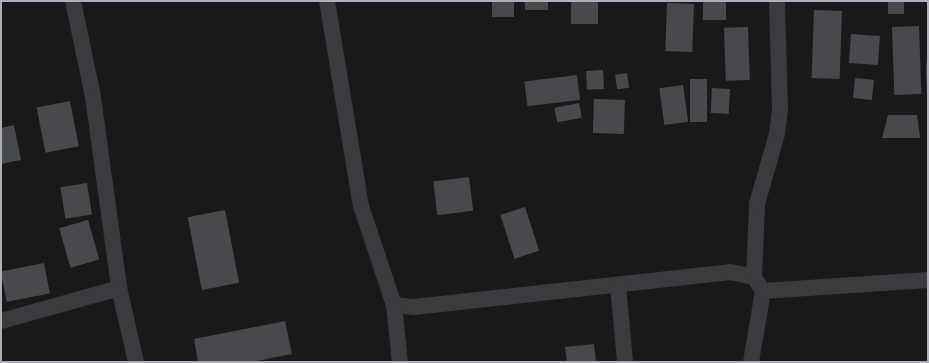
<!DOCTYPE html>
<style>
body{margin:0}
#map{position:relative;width:929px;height:363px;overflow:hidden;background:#19191a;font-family:Lato,sans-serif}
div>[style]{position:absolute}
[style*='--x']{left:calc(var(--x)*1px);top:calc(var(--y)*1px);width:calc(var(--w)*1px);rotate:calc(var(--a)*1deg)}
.building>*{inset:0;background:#48494c;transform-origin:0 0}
.minor>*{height:16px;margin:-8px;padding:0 8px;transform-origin:8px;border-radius:8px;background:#3a3a3f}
span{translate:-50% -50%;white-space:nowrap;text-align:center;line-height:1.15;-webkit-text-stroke:3.5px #141415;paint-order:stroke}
.frame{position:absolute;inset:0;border:2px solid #acafb8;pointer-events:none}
</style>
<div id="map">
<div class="building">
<div style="left:492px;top:1px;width:22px;height:16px"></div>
<div style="left:525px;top:1px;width:23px;height:9px"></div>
<div style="left:571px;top:1px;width:27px;height:23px"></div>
<div style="left:703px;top:1px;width:23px;height:19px"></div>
<div style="left:888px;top:1px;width:16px;height:13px"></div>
<div style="left:667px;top:3px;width:27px;height:48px;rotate:2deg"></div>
<div style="left:814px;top:10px;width:28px;height:68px;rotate:2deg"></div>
<div style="left:919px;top:26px;width:68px;height:27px;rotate:88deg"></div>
<div style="left:748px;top:27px;width:53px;height:24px;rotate:88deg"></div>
<div style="left:851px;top:34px;width:29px;height:29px;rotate:4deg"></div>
<div style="clip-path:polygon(928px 53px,928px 97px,927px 97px,926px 67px)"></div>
<div style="left:603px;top:70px;width:19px;height:17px;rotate:87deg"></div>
<div style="left:627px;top:73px;width:15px;height:12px;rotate:82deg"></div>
<div style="left:577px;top:75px;width:25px;height:53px;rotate:83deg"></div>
<div style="left:855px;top:78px;width:19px;height:20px;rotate:6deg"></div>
<div style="left:690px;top:79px;width:17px;height:43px"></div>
<div style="left:683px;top:85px;width:37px;height:24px;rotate:82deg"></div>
<div style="left:712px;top:88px;width:18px;height:25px;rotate:3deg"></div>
<div style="left:594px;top:99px;width:31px;height:34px;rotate:2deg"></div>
<div style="left:70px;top:101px;width:46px;height:34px;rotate:79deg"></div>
<div style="left:579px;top:103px;width:15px;height:25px;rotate:79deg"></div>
<div style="clip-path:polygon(888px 115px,917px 115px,920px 138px,882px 138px)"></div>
<div style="clip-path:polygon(14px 125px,21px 160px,1px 164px,1px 128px)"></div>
<div style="left:469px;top:177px;width:34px;height:36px;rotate:83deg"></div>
<div style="left:87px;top:183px;width:32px;height:27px;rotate:81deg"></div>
<div style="left:525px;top:207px;width:46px;height:26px;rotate:72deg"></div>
<div style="left:225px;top:210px;width:74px;height:38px;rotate:79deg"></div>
<div style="left:88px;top:220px;width:41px;height:30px;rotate:74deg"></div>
<div style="left:44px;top:263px;width:31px;height:44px;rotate:79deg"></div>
<div style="clip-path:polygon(285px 321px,292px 354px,251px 362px,198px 362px,194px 339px)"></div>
<div style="clip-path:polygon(594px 344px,596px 362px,567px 362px,565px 347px)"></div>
</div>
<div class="minor">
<div style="--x:73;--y:1;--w:98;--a:78.2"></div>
<div style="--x:93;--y:97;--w:193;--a:82.2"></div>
<div style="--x:119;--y:288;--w:76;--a:77.1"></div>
<div style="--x:327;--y:1;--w:208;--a:80.6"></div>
<div style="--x:361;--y:206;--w:104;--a:71.6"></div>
<div style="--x:394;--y:305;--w:20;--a:6"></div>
<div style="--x:414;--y:307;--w:318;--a:-6.3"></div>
<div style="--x:730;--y:272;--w:25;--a:12"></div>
<div style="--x:754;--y:277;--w:17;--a:57"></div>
<div style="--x:763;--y:291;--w:72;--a:99.6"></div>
<div style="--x:754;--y:277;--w:73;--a:-87.6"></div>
<div style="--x:757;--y:204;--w:73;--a:-74.1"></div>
<div style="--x:777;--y:134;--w:24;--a:-83"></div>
<div style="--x:780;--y:110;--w:109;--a:-91.6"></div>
<div style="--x:618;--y:285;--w:77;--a:84.8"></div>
<div style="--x:763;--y:291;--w:165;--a:-3.8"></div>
<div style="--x:394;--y:305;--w:57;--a:84"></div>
<div style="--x:1;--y:321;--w:123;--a:-15.6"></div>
</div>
<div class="frame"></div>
</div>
